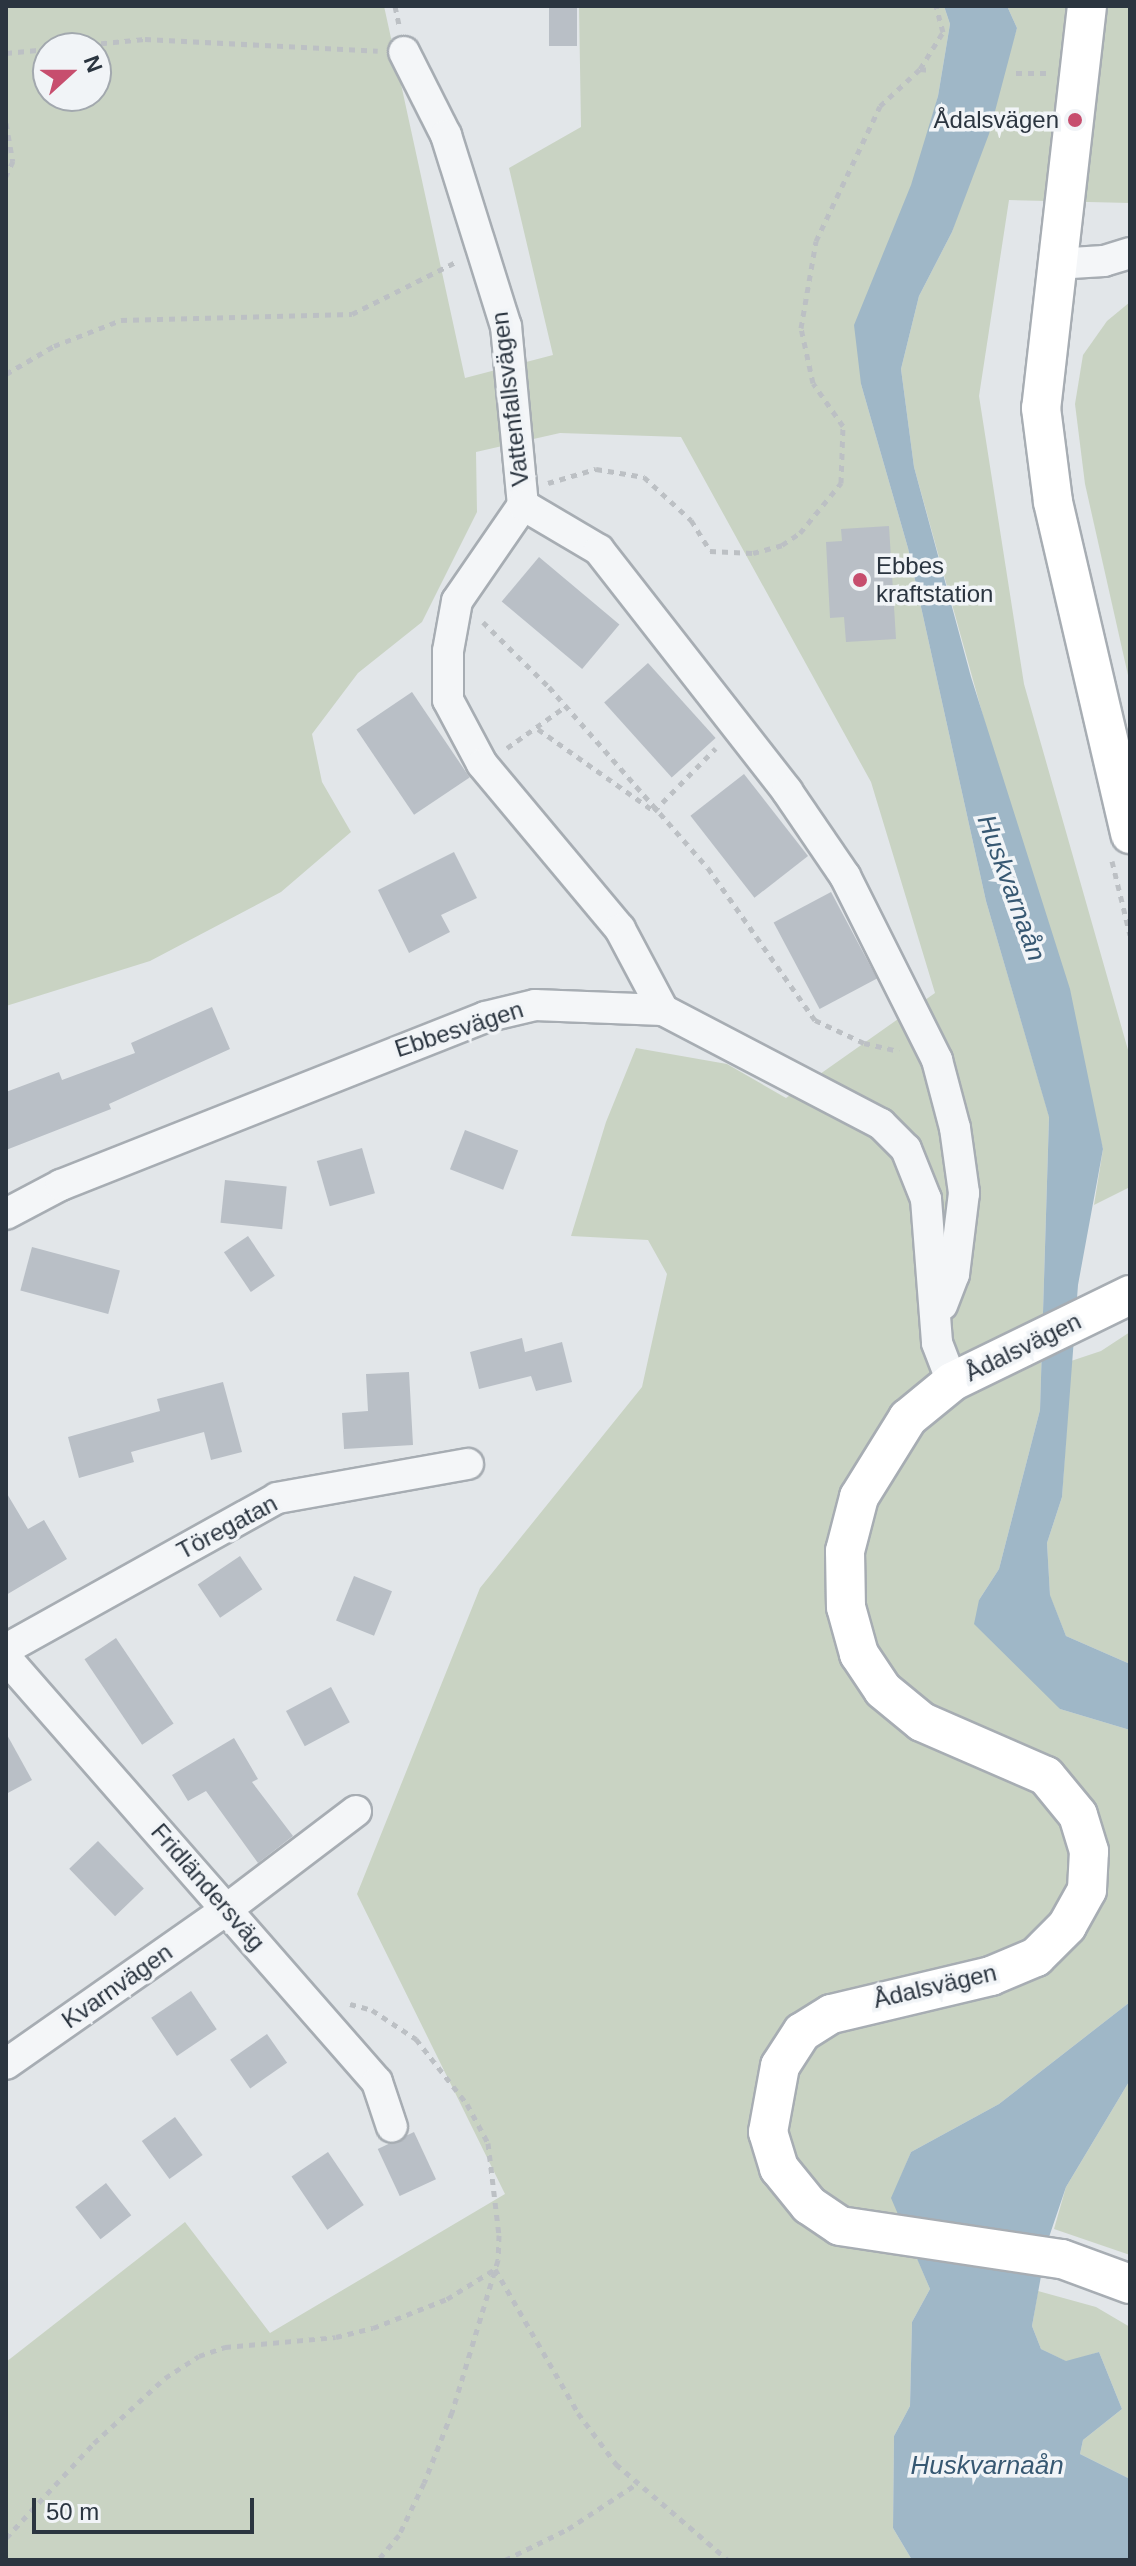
<!DOCTYPE html>
<meta charset="utf-8">
<style>
body{margin:0}
#map{position:relative;width:1136px;height:2566px;overflow:hidden;background:#e2e6e9;font-family:Arial,sans-serif}
div>[style]{position:absolute}
[style*='--x']{left:calc(var(--x)*1px);top:calc(var(--y)*1px);width:calc(var(--w)*1px);rotate:calc(var(--a)*1deg)}
.green>*{inset:0;background:#c9d3c3}
.water>*{inset:0;background:#9fb7c7}
.building>*{inset:0;background:#b9bfc6;transform-origin:0 0}
.path>*{height:5px;margin-top:-2.5px;transform-origin:0;background:repeating-linear-gradient(90deg,#bcc0c4 0 6px,transparent 0 12px)}
.roads{filter:drop-shadow(2px 0 #a7adb3) drop-shadow(-2px 0 #a7adb3) drop-shadow(0 2px #a7adb3) drop-shadow(0 -2px #a7adb3)}
.minor>*{height:30px;margin:-15px;padding:0 15px;transform-origin:15px;border-radius:15px;background:#f4f6f8}
.major>*{height:38px;margin:-19px;padding:0 19px;transform-origin:19px;border-radius:19px;background:#fff}
.dots>*{width:22px;height:22px;translate:-50% -50%;box-sizing:border-box;border:4px solid #f1f4f7;border-radius:50%}
span{translate:-50% -50%;white-space:nowrap;text-align:center;line-height:1.15;-webkit-text-stroke:7px #f1f4f7;paint-order:stroke}
.poi-label{font-size:24px;color:#2b3540}
.right{translate:-100% -50%;text-align:right}
.left{translate:0 -50%;text-align:left}
.street-label{font-size:24px;color:#2b3540}
.water-label{font-size:26px;color:#375872;font-style:italic}
.frame{position:absolute;inset:0;border:8px solid #2b3540;pointer-events:none}
.north{position:absolute;left:32px;top:32px;width:80px;height:80px;box-sizing:border-box;background:#f1f4f7;border:2px solid #a2a8ae;border-radius:50%;rotate:69deg;font-size:22px;font-weight:700;line-height:32px;text-align:center;color:#2b3540}
.north::after{content:'';display:block;margin:auto;width:28px;height:36px;background:#c74e6e;clip-path:polygon(50% 0,100% 100%,50% 72%,0 100%)}
.scale{position:absolute;left:32px;top:2498px;width:222px;height:36px;box-sizing:border-box;border:4px solid #2b3540;border-top:0;padding-left:10px;font-size:24px;line-height:28px;white-space:nowrap;color:#2b3540;-webkit-text-stroke:6px #f1f4f7;paint-order:stroke}
</style>
<div id="map">
<div class="green">
<div style="clip-path:polygon(evenodd,6px 6px,384px 6px,465px 378px,553px 355px,509px 168px,581px 127px,579px 6px,944px 6px,950px 24px,938px 96px,861px 384px,908px 548px,986px 901px,1049px 1116px,1040px 1410px,999px 1569px,979px 1600px,1060px 1709px,1130px 1730px,1130px 2002px,999px 2104px,911px 2152px,892px 2198px,930px 2289px,912px 2322px,910px 2406px,894px 2436px,893px 2528px,912px 2560px,6px 2560px,6px 2362px,185px 2222px,270px 2333px,505px 2194px,357px 1894px,480px 1588px,642px 1387px,667px 1274px,648px 1240px,571px 1236px,606px 1122px,636px 1048px,727px 1064px,786px 1098px,935px 993px,871px 782px,681px 437px,560px 433px,476px 452px,477px 512px,422px 622px,358px 673px,312px 734px,322px 782px,351px 832px,281px 892px,150px 961px,6px 1006px,6px 6px,48px 48px,96px 48px,96px 96px,48px 96px,48px 48px)"></div>
<div style="clip-path:polygon(1007px 6px,1130px 6px,1130px 203px,1009px 200px,979px 396px,1024px 684px,1130px 1057px,1130px 1187px,1094px 1205px,1103px 1149px,914px 467px,901px 369px,919px 296px,952px 232px,1017px 28px)"></div>
<div style="clip-path:polygon(1130px 302px,1130px 684px,1085px 484px,1075px 404px,1083px 355px,1107px 321px)"></div>
<div style="clip-path:polygon(1130px 1332px,1130px 1664px,1066px 1636px,1050px 1596px,1047px 1543px,1062px 1497px,1071px 1361px,1101px 1351px)"></div>
<div style="clip-path:polygon(1130px 2080px,1130px 2255px,1054px 2229px,1066px 2187px)"></div>
<div style="clip-path:polygon(1038px 2291px,1096px 2307px,1130px 2327px,1130px 2479px,1080px 2454px,1083px 2440px,1122px 2409px,1099px 2352px,1067px 2362px,1041px 2349px,1032px 2326px)"></div>
</div>
<div class="water">
<div style="clip-path:polygon(944px 6px,1007px 6px,1017px 28px,989px 134px,952px 232px,919px 296px,901px 369px,914px 467px,971px 677px,1070px 989px,1103px 1149px,1078px 1285px,1062px 1497px,1047px 1543px,1050px 1595px,1066px 1636px,1130px 1664px,1130px 1730px,1060px 1709px,974px 1624px,979px 1600px,999px 1569px,1040px 1410px,1049px 1117px,986px 901px,908px 548px,861px 384px,854px 325px,911px 185px,938px 96px,950px 24px)"></div>
<div style="clip-path:polygon(1130px 2002px,1130px 2080px,1066px 2187px,1047px 2243px,1032px 2326px,1041px 2349px,1066px 2361px,1099px 2352px,1122px 2409px,1083px 2440px,1080px 2454px,1130px 2479px,1130px 2560px,912px 2560px,893px 2528px,894px 2436px,910px 2406px,912px 2322px,930px 2289px,891px 2198px,911px 2152px,999px 2104px)"></div>
</div>
<div class="building">
<div style="left:549px;top:6px;width:28px;height:40px"></div>
<div style="clip-path:polygon(889px 526px,896px 639px,846px 642px,844px 617px,830px 618px,826px 542px,842px 541px,841px 529px)"></div>
<div style="left:539px;top:557px;width:105px;height:58px;rotate:40deg"></div>
<div style="left:648px;top:663px;width:101px;height:59px;rotate:48deg"></div>
<div style="left:412px;top:692px;width:103px;height:67px;rotate:56deg"></div>
<div style="left:744px;top:774px;width:104px;height:68px;rotate:52deg"></div>
<div style="clip-path:polygon(454px 852px,477px 898px,441px 915px,450px 932px,409px 953px,378px 890px)"></div>
<div style="left:831px;top:892px;width:98px;height:65px;rotate:62deg"></div>
<div style="clip-path:polygon(212px 1007px,230px 1049px,109px 1104px,111px 1109px,6px 1150px,6px 1092px,59px 1072px,62px 1080px,135px 1053px,131px 1043px)"></div>
<div style="left:465px;top:1130px;width:57px;height:42px;rotate:21deg"></div>
<div style="left:362px;top:1148px;width:47px;height:47px;rotate:74deg"></div>
<div style="left:225px;top:1180px;width:62px;height:43px;rotate:6deg"></div>
<div style="left:248px;top:1236px;width:48px;height:29px;rotate:56deg"></div>
<div style="left:32px;top:1247px;width:91px;height:45px;rotate:15deg"></div>
<div style="clip-path:polygon(522px 1338px,525px 1352px,562px 1342px,572px 1382px,536px 1391px,531px 1376px,479px 1389px,470px 1352px)"></div>
<div style="clip-path:polygon(409px 1372px,413px 1445px,344px 1449px,342px 1413px,368px 1411px,366px 1374px)"></div>
<div style="clip-path:polygon(223px 1382px,242px 1452px,211px 1460px,204px 1432px,131px 1452px,134px 1462px,79px 1478px,68px 1437px,160px 1411px,157px 1399px)"></div>
<div style="clip-path:polygon(6px 1492px,28px 1529px,44px 1520px,67px 1559px,6px 1595px)"></div>
<div style="left:240px;top:1556px;width:40px;height:51px;rotate:56deg"></div>
<div style="left:354px;top:1576px;width:41px;height:48px;rotate:22deg"></div>
<div style="left:116px;top:1638px;width:103px;height:38px;rotate:56deg"></div>
<div style="left:331px;top:1687px;width:40px;height:51px;rotate:62deg"></div>
<div style="clip-path:polygon(6px 1733px,32px 1780px,6px 1794px)"></div>
<div style="clip-path:polygon(234px 1738px,258px 1779px,252px 1782px,293px 1836px,258px 1863px,206px 1791px,188px 1801px,172px 1775px)"></div>
<div style="left:98px;top:1841px;width:66px;height:40px;rotate:46deg"></div>
<div style="left:191px;top:1991px;width:46px;height:48px;rotate:56deg"></div>
<div style="left:267px;top:2034px;width:35px;height:45px;rotate:55deg"></div>
<div style="left:175px;top:2117px;width:47px;height:41px;rotate:54deg"></div>
<div style="left:414px;top:2132px;width:52px;height:40px;rotate:65deg"></div>
<div style="left:328px;top:2152px;width:64px;height:44px;rotate:56deg"></div>
<div style="left:106px;top:2183px;width:41px;height:39px;rotate:52deg"></div>
</div>
<div class="path">
<div style="--x:395;--y:6;--w:19;--a:78"></div>
<div style="--x:53;--y:48;--w:92;--a:-5.6"></div>
<div style="--x:145;--y:39;--w:233;--a:2.9"></div>
<div style="--x:6;--y:53;--w:42;--a:-5.4"></div>
<div style="--x:920;--y:69;--w:10;--a:6"></div>
<div style="--x:1016;--y:73;--w:31;--a:0"></div>
<div style="--x:6;--y:123;--w:39;--a:80"></div>
<div style="--x:13;--y:161;--w:17;--a:115"></div>
<div style="--x:6;--y:374;--w:56;--a:-30.3"></div>
<div style="--x:54;--y:346;--w:72;--a:-21.2"></div>
<div style="--x:121;--y:320;--w:231;--a:-1.5"></div>
<div style="--x:352;--y:314;--w:116;--a:-26.6"></div>
<div style="--x:548;--y:483;--w:50;--a:-16.3"></div>
<div style="--x:596;--y:469;--w:49;--a:9.5"></div>
<div style="--x:644;--y:477;--w:64;--a:42.5"></div>
<div style="--x:691;--y:520;--w:36;--a:58"></div>
<div style="--x:710;--y:551;--w:43;--a:2.7"></div>
<div style="--x:753;--y:553;--w:30;--a:-15"></div>
<div style="--x:782;--y:545;--w:22;--a:-34"></div>
<div style="--x:800;--y:533;--w:65;--a:-50.6"></div>
<div style="--x:841;--y:483;--w:57;--a:-88"></div>
<div style="--x:843;--y:426;--w:52;--a:-124.9"></div>
<div style="--x:813;--y:383;--w:56;--a:-102.3"></div>
<div style="--x:801;--y:328;--w:88;--a:-80.2"></div>
<div style="--x:816;--y:241;--w:149;--a:-64.6"></div>
<div style="--x:880;--y:106;--w:54;--a:-42.8"></div>
<div style="--x:920;--y:69;--w:44;--a:-58.1"></div>
<div style="--x:943;--y:32;--w:27;--a:-105"></div>
<div style="--x:483;--y:622;--w:93;--a:44.6"></div>
<div style="--x:549;--y:687;--w:241;--a:48.7"></div>
<div style="--x:708;--y:868;--w:186;--a:54.9"></div>
<div style="--x:815;--y:1020;--w:54;--a:25.1"></div>
<div style="--x:864;--y:1043;--w:36;--a:13"></div>
<div style="--x:538;--y:729;--w:142;--a:35.3"></div>
<div style="--x:654;--y:811;--w:88;--a:-45.5"></div>
<div style="--x:507;--y:748;--w:72;--a:-35.4"></div>
<div style="--x:1112;--y:861;--w:76;--a:76.3"></div>
<div style="--x:350;--y:2004;--w:23;--a:15"></div>
<div style="--x:372;--y:2010;--w:53;--a:33.4"></div>
<div style="--x:416;--y:2039;--w:83;--a:51.9"></div>
<div style="--x:467;--y:2104;--w:44;--a:61.7"></div>
<div style="--x:488;--y:2143;--w:93;--a:83.2"></div>
<div style="--x:499;--y:2235;--w:25;--a:92"></div>
<div style="--x:498;--y:2260;--w:159;--a:106.8"></div>
<div style="--x:452;--y:2412;--w:76;--a:111.5"></div>
<div style="--x:424;--y:2483;--w:58;--a:115.7"></div>
<div style="--x:399;--y:2535;--w:33;--a:130"></div>
<div style="--x:6;--y:2538;--w:129;--a:-47.2"></div>
<div style="--x:94;--y:2443;--w:96;--a:-42.5"></div>
<div style="--x:165;--y:2378;--w:40;--a:-32.9"></div>
<div style="--x:199;--y:2356;--w:28;--a:-19"></div>
<div style="--x:225;--y:2347;--w:111;--a:-5.1"></div>
<div style="--x:336;--y:2337;--w:38;--a:-14"></div>
<div style="--x:373;--y:2328;--w:79;--a:-21.4"></div>
<div style="--x:447;--y:2299;--w:57;--a:-32"></div>
<div style="--x:495;--y:2269;--w:166;--a:60"></div>
<div style="--x:578;--y:2413;--w:64;--a:53.3"></div>
<div style="--x:616;--y:2464;--w:148;--a:40.6"></div>
<div style="--x:505;--y:2560;--w:70;--a:-26.2"></div>
<div style="--x:568;--y:2529;--w:84;--a:-33.3"></div>
</div>
<div class="roads">
<div class="minor">
<div style="--x:404;--y:52;--w:93;--a:63.2"></div>
<div style="--x:446;--y:135;--w:200;--a:72.6"></div>
<div style="--x:506;--y:326;--w:180;--a:84.6"></div>
<div style="--x:523;--y:505;--w:116;--a:124.5"></div>
<div style="--x:457;--y:601;--w:51;--a:100.2"></div>
<div style="--x:448;--y:651;--w:49;--a:90"></div>
<div style="--x:448;--y:700;--w:72;--a:62"></div>
<div style="--x:482;--y:764;--w:215;--a:50.1"></div>
<div style="--x:620;--y:929;--w:92;--a:62"></div>
<div style="--x:1055;--y:264;--w:49;--a:-3.5"></div>
<div style="--x:1104;--y:261;--w:27;--a:-17"></div>
<div style="--x:523;--y:505;--w:88;--a:30.6"></div>
<div style="--x:599;--y:550;--w:306;--a:52"></div>
<div style="--x:787;--y:791;--w:103;--a:55.7"></div>
<div style="--x:845;--y:876;--w:206;--a:63.4"></div>
<div style="--x:937;--y:1060;--w:70;--a:75.2"></div>
<div style="--x:955;--y:1128;--w:66;--a:82.1"></div>
<div style="--x:964;--y:1193;--w:82;--a:97"></div>
<div style="--x:954;--y:1274;--w:33;--a:111"></div>
<div style="--x:6;--y:1214;--w:62;--a:-27.8"></div>
<div style="--x:61;--y:1185;--w:456;--a:-21.6"></div>
<div style="--x:485;--y:1017;--w:51;--a:-13.5"></div>
<div style="--x:535;--y:1005;--w:128;--a:2.2"></div>
<div style="--x:663;--y:1010;--w:246;--a:27.6"></div>
<div style="--x:881;--y:1124;--w:35;--a:45"></div>
<div style="--x:906;--y:1149;--w:54;--a:68.2"></div>
<div style="--x:926;--y:1199;--w:144;--a:85.6"></div>
<div style="--x:937;--y:1343;--w:42;--a:69"></div>
<div style="--x:6;--y:1649;--w:310;--a:-29.1"></div>
<div style="--x:277;--y:1498;--w:194;--a:-10.1"></div>
<div style="--x:6;--y:1658;--w:563;--a:48.81"></div>
<div style="--x:377;--y:2082;--w:47;--a:71.6"></div>
<div style="--x:6;--y:2064;--w:270;--a:-35"></div>
<div style="--x:227;--y:1909;--w:162;--a:-37.2"></div>
</div>
<div class="major">
<div style="--x:1087;--y:6;--w:405;--a:96.5"></div>
<div style="--x:1041;--y:408;--w:95;--a:82.7"></div>
<div style="--x:1053;--y:502;--w:341;--a:76.9"></div>
<div style="--x:1130;--y:1295;--w:198;--a:154"></div>
<div style="--x:952;--y:1382;--w:57;--a:140.7"></div>
<div style="--x:908;--y:1418;--w:93;--a:121.8"></div>
<div style="--x:859;--y:1497;--w:56;--a:104.5"></div>
<div style="--x:845;--y:1551;--w:56;--a:89"></div>
<div style="--x:846;--y:1607;--w:49;--a:74.5"></div>
<div style="--x:859;--y:1654;--w:43;--a:56.3"></div>
<div style="--x:883;--y:1690;--w:50;--a:39.4"></div>
<div style="--x:922;--y:1722;--w:135;--a:23.5"></div>
<div style="--x:1046;--y:1776;--w:50;--a:50.6"></div>
<div style="--x:1078;--y:1815;--w:38;--a:73"></div>
<div style="--x:1089;--y:1851;--w:39;--a:93"></div>
<div style="--x:1087;--y:1890;--w:41;--a:119.1"></div>
<div style="--x:1067;--y:1926;--w:44;--a:135"></div>
<div style="--x:1036;--y:1957;--w:49;--a:157.1"></div>
<div style="--x:991;--y:1976;--w:164;--a:166.6"></div>
<div style="--x:831;--y:2014;--w:34;--a:148"></div>
<div style="--x:802;--y:2032;--w:40;--a:122.9"></div>
<div style="--x:780;--y:2066;--w:67;--a:100.3"></div>
<div style="--x:768;--y:2132;--w:38;--a:73"></div>
<div style="--x:779;--y:2168;--w:48;--a:51"></div>
<div style="--x:809;--y:2205;--w:37;--a:34"></div>
<div style="--x:840;--y:2226;--w:224;--a:8.5"></div>
<div style="--x:1062;--y:2259;--w:72;--a:20.2"></div>
</div>
</div>
<div class="dots">
<div style="left:1075px;top:120px;background:#c74e6e"></div>
<div style="left:860px;top:580px;background:#c74e6e"></div>
</div>
<div class="poi-label">
<span class="right" style="left:1059px;top:120px">Ådalsvägen</span>
<span class="left" style="left:876px;top:580px">Ebbes<br>kraftstation</span>
</div>
<div class="street-label">
<span style="left:510px;top:399px;rotate:-97deg">Vattenfallsvägen</span>
<span style="left:459px;top:1029px;rotate:-18deg">Ebbesvägen</span>
<span style="left:1023px;top:1347px;rotate:-26deg">Ådalsvägen</span>
<span style="left:227px;top:1527px;rotate:-28deg">Töregatan</span>
<span style="left:208px;top:1887px;rotate:49deg">Fridländersväg</span>
<span style="left:117px;top:1986px;rotate:-35deg">Kvarnvägen</span>
<span style="left:935px;top:1986px;rotate:-13deg">Ådalsvägen</span>
</div>
<div class="water-label">
<span style="left:1011px;top:888px;rotate:70deg">Huskvarnaån</span>
<span style="left:987px;top:2466px">Huskvarnaån</span>
</div>
<div class="frame"></div>
<div class="north">N</div>
<div class="scale">50 m</div>
</div>
